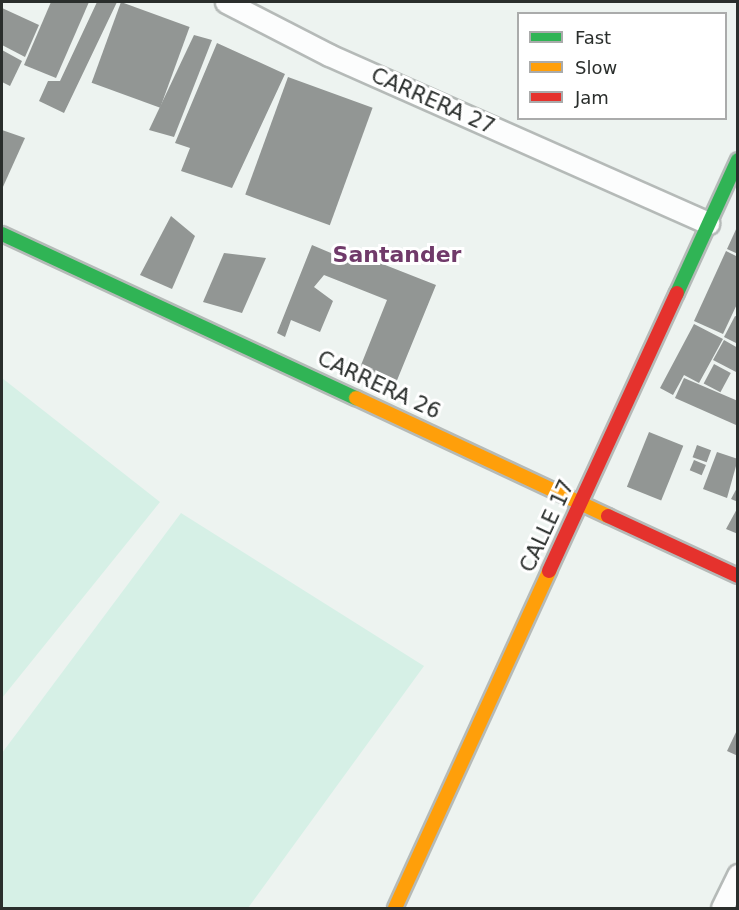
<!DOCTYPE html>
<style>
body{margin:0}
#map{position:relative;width:739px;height:910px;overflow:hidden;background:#edf3f0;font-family:"DejaVu Sans",sans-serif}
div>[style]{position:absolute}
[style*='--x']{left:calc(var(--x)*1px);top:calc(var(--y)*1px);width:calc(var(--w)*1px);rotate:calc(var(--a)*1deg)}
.green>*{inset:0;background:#d6f0e6}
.building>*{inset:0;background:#929694;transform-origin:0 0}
.roads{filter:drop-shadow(2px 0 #b5bab8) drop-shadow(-2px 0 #b5bab8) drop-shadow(0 2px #b5bab8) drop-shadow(0 -2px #b5bab8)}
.street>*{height:21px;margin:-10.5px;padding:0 10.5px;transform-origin:10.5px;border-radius:10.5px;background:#fcfdfd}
.fast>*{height:14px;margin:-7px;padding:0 7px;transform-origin:7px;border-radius:7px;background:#30b455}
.slow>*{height:14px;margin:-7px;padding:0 7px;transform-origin:7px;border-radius:7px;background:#ff9f0a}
.jam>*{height:14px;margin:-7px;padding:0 7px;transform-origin:7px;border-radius:7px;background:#e5322d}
span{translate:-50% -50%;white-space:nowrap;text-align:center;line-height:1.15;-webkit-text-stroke:6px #fff;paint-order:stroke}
.street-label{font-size:21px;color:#2a2e2c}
.neighbourhood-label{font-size:22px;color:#703a6a;font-weight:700}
.frame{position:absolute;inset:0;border:3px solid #2a2e2c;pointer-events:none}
.legend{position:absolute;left:517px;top:12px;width:210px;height:108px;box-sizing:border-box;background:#fff;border:2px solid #aaabab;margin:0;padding:8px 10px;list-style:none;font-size:18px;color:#2a2e2c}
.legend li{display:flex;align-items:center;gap:12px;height:30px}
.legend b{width:30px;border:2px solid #aaabab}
</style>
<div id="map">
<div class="green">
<div style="clip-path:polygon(2px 378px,160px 502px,2px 698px)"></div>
<div style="clip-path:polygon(181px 513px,424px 666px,248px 908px,3px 908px,2px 753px)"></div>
</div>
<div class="building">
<div style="clip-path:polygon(51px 2px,89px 2px,56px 78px,24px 65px)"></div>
<div style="clip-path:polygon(97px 2px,117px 2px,64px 113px,39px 101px,48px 81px,60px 81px)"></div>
<div style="left:121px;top:2px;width:73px;height:86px;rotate:20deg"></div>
<div style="clip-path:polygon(2px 8px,39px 25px,25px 57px,2px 45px)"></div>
<div style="clip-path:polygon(194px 35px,212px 40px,174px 137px,149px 130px)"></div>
<div style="clip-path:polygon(217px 43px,285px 74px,232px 188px,181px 171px,190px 148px,175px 143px)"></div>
<div style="clip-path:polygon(2px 50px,22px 61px,10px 86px,2px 82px)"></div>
<div style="left:288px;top:77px;width:90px;height:125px;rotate:20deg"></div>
<div style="clip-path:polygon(2px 130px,25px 138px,2px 189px)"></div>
<div style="clip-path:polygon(171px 216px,195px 236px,172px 289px,140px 275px)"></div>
<div style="clip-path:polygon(738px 225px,738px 254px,727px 249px)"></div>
<div style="clip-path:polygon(312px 245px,338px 256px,342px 248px,436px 285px,391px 395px,355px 380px,387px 300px,324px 275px,314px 287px,333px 301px,320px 332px,291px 320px,285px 337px,277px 333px)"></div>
<div style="clip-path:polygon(726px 251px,738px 257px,738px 302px,723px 334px,694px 321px)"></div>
<div style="clip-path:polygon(224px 253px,266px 258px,242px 313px,203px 302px)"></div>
<div style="clip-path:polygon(735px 316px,738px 317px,738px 344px,724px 337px)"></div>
<div style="clip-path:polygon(694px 324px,723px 339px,699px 383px,684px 375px,673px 395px,660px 388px)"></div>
<div style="clip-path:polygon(724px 340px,738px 348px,738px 373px,713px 360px)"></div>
<div style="left:714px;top:364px;width:19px;height:22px;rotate:28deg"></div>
<div style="clip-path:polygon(684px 378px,738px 401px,736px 425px,675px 398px)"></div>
<div style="left:649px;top:432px;width:37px;height:59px;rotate:22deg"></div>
<div style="left:697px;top:445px;width:15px;height:13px;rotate:20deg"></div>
<div style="clip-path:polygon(717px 452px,738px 459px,727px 498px,703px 489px)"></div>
<div style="left:694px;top:460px;width:13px;height:11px;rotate:23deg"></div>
<div style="clip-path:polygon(738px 486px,738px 502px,731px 499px)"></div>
<div style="clip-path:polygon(738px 507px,738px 534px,726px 529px)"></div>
<div style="clip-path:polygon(738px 728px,738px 756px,727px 751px)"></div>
</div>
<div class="roads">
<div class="street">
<div style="--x:226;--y:2;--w:116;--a:27.2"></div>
<div style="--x:329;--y:55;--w:415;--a:23.9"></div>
<div style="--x:722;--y:908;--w:37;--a:-64"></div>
</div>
<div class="fast">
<div style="--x:2;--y:234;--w:390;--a:24.9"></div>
<div style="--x:677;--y:293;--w:146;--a:-65.4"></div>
</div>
<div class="slow">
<div style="--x:356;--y:398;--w:278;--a:25.1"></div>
<div style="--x:395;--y:908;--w:371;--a:-65.4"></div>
</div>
<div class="jam">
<div style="--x:608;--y:516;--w:143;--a:24.8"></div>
<div style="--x:549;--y:571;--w:306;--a:-65.3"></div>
</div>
</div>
<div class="street-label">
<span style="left:433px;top:101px;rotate:24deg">CARRERA 27</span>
<span style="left:379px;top:385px;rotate:25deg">CARRERA 26</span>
<span style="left:547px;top:526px;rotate:-65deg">CALLE 17</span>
</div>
<div class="neighbourhood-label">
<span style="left:397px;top:255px">Santander</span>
</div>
<div class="frame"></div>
<ul class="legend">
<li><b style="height:8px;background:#30b455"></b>Fast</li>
<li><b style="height:8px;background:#ff9f0a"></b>Slow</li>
<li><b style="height:8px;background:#e5322d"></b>Jam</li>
</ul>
</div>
